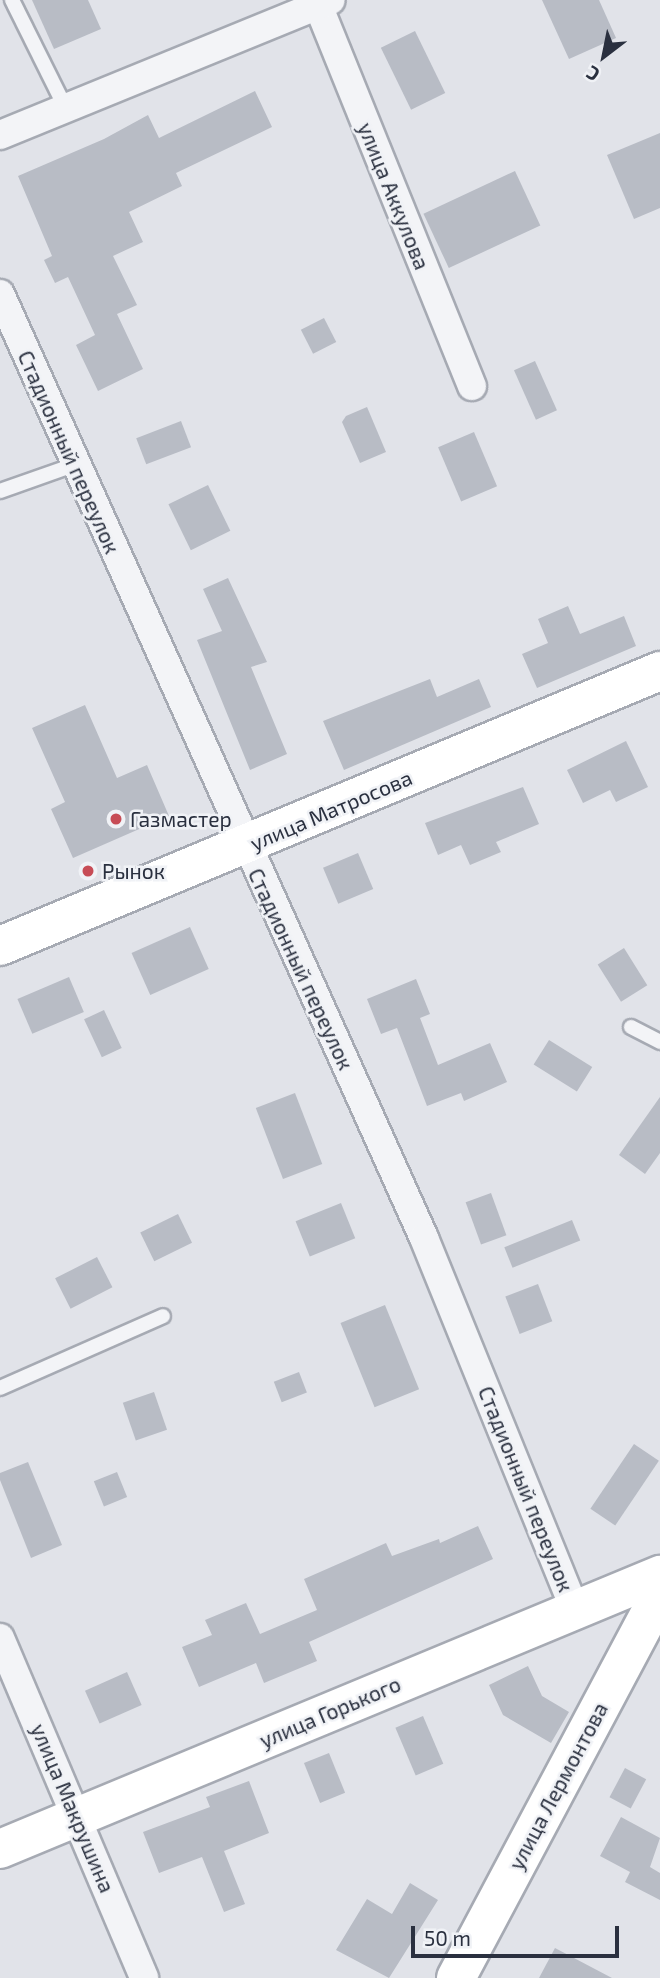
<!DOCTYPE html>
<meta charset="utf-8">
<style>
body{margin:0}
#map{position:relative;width:660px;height:1978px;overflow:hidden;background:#e1e3e9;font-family:"Exo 2",sans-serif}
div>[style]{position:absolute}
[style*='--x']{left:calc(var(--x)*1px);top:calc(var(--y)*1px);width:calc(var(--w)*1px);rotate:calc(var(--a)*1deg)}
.building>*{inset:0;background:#b8bcc5;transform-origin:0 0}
.roads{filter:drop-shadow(2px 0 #a6aab3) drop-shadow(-2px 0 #a6aab3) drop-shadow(0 2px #a6aab3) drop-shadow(0 -2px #a6aab3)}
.lane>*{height:14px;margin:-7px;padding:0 7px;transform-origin:7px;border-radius:7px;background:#f3f4f7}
.street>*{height:28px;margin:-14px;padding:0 14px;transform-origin:14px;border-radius:14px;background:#f3f4f7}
.secondary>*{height:38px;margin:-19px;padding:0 19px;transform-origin:19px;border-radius:19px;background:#fff}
.dots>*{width:19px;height:19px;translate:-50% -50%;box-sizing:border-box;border:4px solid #f0f2f6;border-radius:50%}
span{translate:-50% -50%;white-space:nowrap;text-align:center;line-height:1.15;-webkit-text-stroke:5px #f0f2f6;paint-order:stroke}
.street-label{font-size:21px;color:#2a303f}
.poi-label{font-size:21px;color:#2a303f}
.left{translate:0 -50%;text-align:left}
.north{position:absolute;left:569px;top:21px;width:70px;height:70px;-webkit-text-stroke:5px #f0f2f6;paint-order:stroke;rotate:212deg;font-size:19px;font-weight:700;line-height:28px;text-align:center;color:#2a303f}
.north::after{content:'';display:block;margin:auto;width:24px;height:32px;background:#2a303f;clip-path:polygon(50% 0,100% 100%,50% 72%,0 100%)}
.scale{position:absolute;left:411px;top:1926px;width:208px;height:32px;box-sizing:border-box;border:4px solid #2a303f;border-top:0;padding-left:9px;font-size:21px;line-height:24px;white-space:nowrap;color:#2a303f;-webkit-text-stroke:5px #f0f2f6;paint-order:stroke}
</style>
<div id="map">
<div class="building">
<div style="clip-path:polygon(32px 0,88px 0,101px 29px,54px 49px)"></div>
<div style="clip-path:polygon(542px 0,599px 0,616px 38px,569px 59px)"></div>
<div style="left:415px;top:31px;width:69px;height:38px;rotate:64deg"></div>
<div style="clip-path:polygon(255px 91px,272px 127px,176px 173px,182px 186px,129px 212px,143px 242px,113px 256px,137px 305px,117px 314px,143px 369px,98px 391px,76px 345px,95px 335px,68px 277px,55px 283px,44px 260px,52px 256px,18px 176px,104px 139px,148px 115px,159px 138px)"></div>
<div style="clip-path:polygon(660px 133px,660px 208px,634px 219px,607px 155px)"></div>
<div style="left:515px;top:171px;width:60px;height:101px;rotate:65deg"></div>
<div style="left:324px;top:318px;width:27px;height:26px;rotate:63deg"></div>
<div style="left:535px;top:361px;width:54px;height:23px;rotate:66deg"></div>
<div style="clip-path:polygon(367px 407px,386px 452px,360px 463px,342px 422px,346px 416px)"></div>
<div style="left:181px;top:421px;width:28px;height:48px;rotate:69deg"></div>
<div style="left:474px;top:432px;width:59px;height:39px;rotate:67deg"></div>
<div style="left:208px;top:485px;width:51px;height:44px;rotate:64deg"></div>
<div style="clip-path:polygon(228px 578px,267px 662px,251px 667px,287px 754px,250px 770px,197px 640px,222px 631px,203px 589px)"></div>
<div style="clip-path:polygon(568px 606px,580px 634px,624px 616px,636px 646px,537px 688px,522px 654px,548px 643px,538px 619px)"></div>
<div style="clip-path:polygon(430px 679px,437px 697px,479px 679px,491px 707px,344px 770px,323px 721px)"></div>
<div style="clip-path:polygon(85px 705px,117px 778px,147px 765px,169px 816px,73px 858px,51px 809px,65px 802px,32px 728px)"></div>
<div style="clip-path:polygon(626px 741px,648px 787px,616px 802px,610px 790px,583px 803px,567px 770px)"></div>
<div style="clip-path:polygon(523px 787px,539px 824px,496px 842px,501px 852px,470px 865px,461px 845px,438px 855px,425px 823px)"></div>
<div style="left:358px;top:853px;width:39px;height:38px;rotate:67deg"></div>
<div style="left:190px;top:927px;width:46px;height:64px;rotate:66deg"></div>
<div style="left:624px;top:948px;width:44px;height:31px;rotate:58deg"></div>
<div style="left:69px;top:977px;width:38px;height:56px;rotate:67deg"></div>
<div style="clip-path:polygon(416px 979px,430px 1014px,420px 1018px,438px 1065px,490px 1043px,507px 1082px,464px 1101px,461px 1093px,427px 1106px,397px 1028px,381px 1034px,367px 999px)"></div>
<div style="left:104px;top:1010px;width:42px;height:22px;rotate:65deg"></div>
<div style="left:549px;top:1040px;width:51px;height:29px;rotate:32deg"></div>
<div style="left:295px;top:1093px;width:76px;height:42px;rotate:69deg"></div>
<div style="clip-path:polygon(660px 1097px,660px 1153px,645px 1174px,619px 1155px)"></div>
<div style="left:491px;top:1193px;width:45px;height:27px;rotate:70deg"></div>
<div style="left:341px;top:1203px;width:38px;height:49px;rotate:68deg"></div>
<div style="left:178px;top:1214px;width:32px;height:42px;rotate:64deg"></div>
<div style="left:572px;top:1220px;width:22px;height:73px;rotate:68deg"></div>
<div style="left:97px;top:1257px;width:34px;height:47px;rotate:63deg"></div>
<div style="left:538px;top:1284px;width:40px;height:35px;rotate:69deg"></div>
<div style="left:385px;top:1305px;width:91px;height:48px;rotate:68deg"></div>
<div style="left:299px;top:1372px;width:22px;height:27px;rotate:69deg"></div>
<div style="left:154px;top:1392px;width:40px;height:33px;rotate:71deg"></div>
<div style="left:634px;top:1444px;width:30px;height:78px;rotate:34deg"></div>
<div style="clip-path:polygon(28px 1462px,62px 1545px,31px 1558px,0 1480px,0 1473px)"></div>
<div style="left:117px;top:1472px;width:27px;height:25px;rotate:68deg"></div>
<div style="clip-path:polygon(478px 1526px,493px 1559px,309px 1642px,317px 1661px,264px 1683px,256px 1663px,199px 1687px,182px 1647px,212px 1635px,205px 1620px,246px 1603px,260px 1634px,317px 1610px,304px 1579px,386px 1543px,392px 1556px,439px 1539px,440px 1543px)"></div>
<div style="clip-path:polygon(528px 1666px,542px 1696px,569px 1712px,551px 1743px,503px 1715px,489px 1685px)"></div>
<div style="left:127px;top:1672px;width:36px;height:46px;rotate:66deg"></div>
<div style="left:423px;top:1716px;width:52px;height:30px;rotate:67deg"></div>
<div style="left:329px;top:1753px;width:43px;height:27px;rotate:68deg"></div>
<div style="left:625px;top:1768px;width:24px;height:33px;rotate:28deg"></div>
<div style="clip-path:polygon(249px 1781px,269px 1833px,224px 1851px,245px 1904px,224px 1912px,202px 1857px,159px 1873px,143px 1832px,210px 1807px,206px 1797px)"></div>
<div style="clip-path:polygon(621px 1817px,660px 1838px,650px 1867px,660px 1873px,660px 1900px,625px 1882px,630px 1872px,600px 1856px)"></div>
<div style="clip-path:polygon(410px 1883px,438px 1900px,389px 1978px,336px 1950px,367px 1899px,392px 1914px)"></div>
<div style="clip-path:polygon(555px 1948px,612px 1978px,539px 1978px)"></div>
</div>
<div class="roads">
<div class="lane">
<div style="--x:12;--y:0;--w:119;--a:63.6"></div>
<div style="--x:0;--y:491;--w:78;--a:-19.4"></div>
<div style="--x:631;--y:1027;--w:33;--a:27"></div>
<div style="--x:0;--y:1388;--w:178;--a:-23.8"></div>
</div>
<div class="street">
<div style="--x:318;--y:5;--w:411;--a:68"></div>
<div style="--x:0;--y:135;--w:357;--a:-22.2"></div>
<div style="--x:0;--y:294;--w:1035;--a:65.81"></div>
<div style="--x:424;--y:1238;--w:401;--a:67.9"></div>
<div style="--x:0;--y:1638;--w:369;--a:67"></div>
</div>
<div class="secondary">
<div style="--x:0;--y:946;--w:715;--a:-22.62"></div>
<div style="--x:0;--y:1849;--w:715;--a:-22.55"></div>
<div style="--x:456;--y:1978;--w:435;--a:-62"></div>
</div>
</div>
<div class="dots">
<div style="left:116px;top:819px;background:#c74c56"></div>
<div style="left:88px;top:871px;background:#c74c56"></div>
</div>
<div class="street-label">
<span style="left:394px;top:196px;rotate:68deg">улица Аккулова</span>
<span style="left:69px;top:452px;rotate:66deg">Стадионный переулок</span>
<span style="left:331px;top:810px;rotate:-23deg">улица Матросова</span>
<span style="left:301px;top:969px;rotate:65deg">Стадионный переулок</span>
<span style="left:526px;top:1489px;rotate:68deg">Стадионный переулок</span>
<span style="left:330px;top:1712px;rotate:-23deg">улица Горького</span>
<span style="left:558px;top:1786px;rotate:-62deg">улица Лермонтова</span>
<span style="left:73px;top:1808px;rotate:67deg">улица Макрушина</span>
</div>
<div class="poi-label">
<span class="left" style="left:130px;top:819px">Газмастер</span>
<span class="left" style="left:102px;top:871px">Рынок</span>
</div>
<div class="north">С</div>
<div class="scale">50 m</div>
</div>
